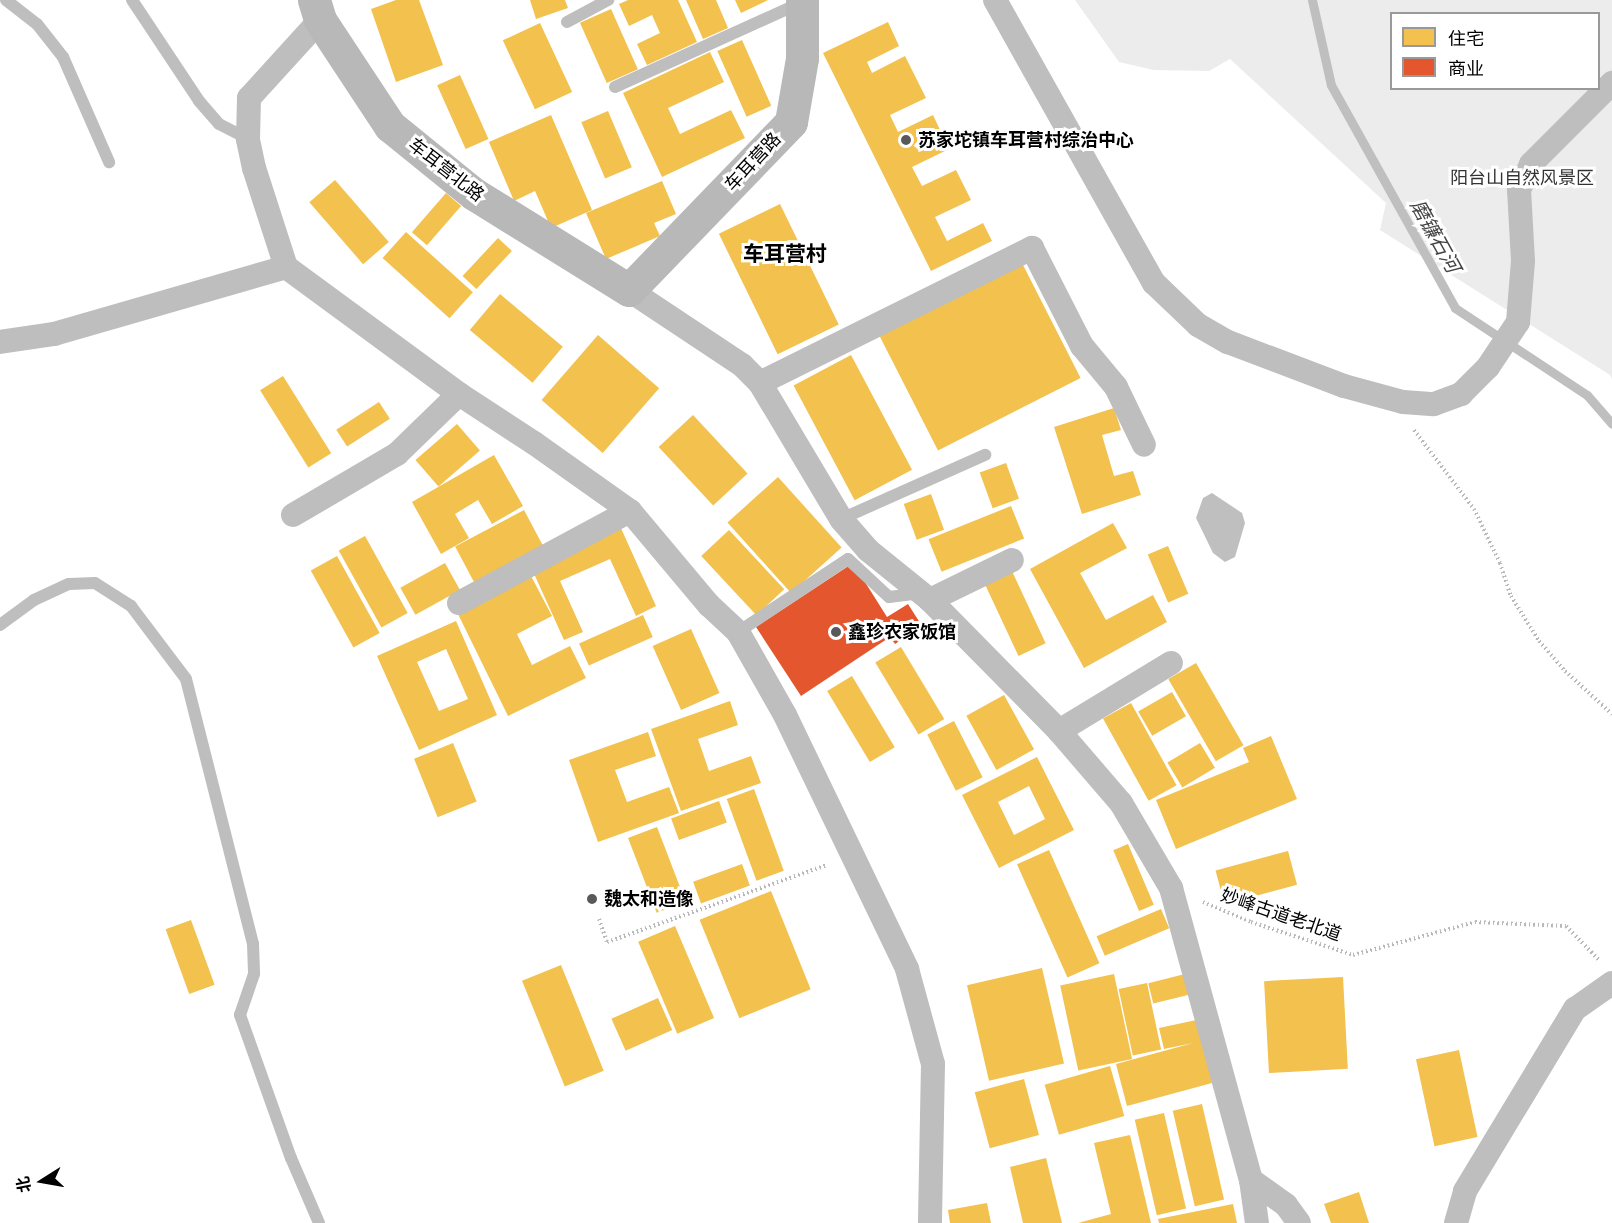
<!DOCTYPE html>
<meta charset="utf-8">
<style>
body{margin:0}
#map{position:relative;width:1612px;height:1223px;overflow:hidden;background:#fff;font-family:Montserrat,"Noto Sans SC",sans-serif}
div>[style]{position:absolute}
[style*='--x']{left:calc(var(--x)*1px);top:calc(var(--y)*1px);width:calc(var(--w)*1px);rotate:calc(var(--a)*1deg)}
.green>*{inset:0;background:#ececec}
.water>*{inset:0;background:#bfbfbf}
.homes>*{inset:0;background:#f2c14e;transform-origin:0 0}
.shops>*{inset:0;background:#e4572e}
.stream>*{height:9px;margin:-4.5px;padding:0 4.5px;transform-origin:4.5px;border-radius:4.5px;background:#bfbfbf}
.path>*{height:4px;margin-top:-2px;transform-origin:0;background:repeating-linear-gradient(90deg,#b9b9b9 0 1.5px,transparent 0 4.5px)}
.lane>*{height:12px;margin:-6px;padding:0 6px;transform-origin:6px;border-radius:6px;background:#bebebe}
.street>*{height:24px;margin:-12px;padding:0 12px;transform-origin:12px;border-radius:12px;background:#bebebe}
.secondary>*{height:33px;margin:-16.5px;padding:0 16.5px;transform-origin:16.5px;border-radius:16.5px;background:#b8b8b8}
.dots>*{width:16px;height:16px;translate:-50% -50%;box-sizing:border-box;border:3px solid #fff;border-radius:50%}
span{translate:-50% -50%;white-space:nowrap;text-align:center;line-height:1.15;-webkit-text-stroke:6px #fff;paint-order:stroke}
.poi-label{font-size:18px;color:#000;font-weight:700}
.left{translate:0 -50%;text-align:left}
.street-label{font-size:18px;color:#000}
.park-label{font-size:18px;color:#333}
.water-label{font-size:20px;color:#444;font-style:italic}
.quarter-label{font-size:21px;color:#000;font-weight:700}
.legend{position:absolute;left:1390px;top:12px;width:210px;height:78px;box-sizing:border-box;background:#fff;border:2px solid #999;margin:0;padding:8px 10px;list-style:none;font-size:18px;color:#000}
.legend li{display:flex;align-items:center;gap:12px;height:30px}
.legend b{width:30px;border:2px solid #999}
.north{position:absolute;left:12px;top:1151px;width:60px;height:60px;-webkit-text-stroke:4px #fff;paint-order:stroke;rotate:259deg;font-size:16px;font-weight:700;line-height:24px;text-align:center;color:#000}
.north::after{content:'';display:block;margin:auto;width:21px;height:27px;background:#000;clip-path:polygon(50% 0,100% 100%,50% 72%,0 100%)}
</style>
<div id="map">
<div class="green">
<div style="clip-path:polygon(evenodd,1075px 0,1612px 0,1612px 379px,1610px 375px,1380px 230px,1386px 203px,1230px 59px,1209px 71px,1154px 70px,1119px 62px,1075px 0,1392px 14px,1598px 14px,1598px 88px,1392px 88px,1392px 14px)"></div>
</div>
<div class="water">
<div style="clip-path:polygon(1212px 493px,1242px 513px,1245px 523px,1235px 557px,1225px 562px,1213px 553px,1196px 518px,1203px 498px)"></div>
</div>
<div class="homes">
<div style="clip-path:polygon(396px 0,419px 0,443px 65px,396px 82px,371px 9px)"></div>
<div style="clip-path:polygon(530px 0,565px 0,568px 8px,536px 19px)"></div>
<div style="clip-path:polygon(628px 0,678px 0,697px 42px,647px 65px,637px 44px,660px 33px,652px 15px,629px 26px,619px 4px)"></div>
<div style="clip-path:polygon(686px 0,716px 0,728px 28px,703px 39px)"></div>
<div style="clip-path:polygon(735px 0,768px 0,741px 13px)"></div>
<div style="left:611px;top:9px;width:66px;height:34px;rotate:66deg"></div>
<div style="clip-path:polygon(888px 22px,899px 46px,867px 62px,872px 73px,905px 56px,926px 98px,890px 115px,898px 132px,933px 115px,949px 149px,912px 167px,922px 186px,956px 170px,971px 200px,935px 217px,947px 241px,983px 223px,992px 241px,931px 271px,823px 53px)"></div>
<div style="left:540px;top:23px;width:76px;height:41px;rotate:65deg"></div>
<div style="left:742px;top:40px;width:72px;height:27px;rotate:66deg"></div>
<div style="clip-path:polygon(710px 52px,724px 82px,668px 108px,680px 134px,731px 110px,745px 138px,662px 177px,623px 93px)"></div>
<div style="left:460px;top:75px;width:70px;height:25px;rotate:66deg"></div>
<div style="left:608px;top:111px;width:61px;height:29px;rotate:67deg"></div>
<div style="clip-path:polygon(551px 115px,592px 210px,551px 228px,535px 191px,514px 201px,489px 142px)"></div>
<div style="left:335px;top:180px;width:82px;height:34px;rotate:49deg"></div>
<div style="clip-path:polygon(662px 181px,676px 214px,654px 223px,660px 236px,606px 259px,586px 213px)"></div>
<div style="left:446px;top:193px;width:20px;height:52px;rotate:41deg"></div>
<div style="left:780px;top:204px;width:134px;height:68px;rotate:64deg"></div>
<div style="left:406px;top:232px;width:90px;height:35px;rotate:42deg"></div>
<div style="left:498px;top:238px;width:19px;height:52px;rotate:43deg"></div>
<div style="left:1022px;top:263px;width:129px;height:160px;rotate:63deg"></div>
<div style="left:500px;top:294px;width:82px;height:47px;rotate:40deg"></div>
<div style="left:598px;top:335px;width:81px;height:86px;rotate:41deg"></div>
<div style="left:851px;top:355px;width:130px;height:65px;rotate:62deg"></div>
<div style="left:283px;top:376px;width:91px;height:27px;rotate:58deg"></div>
<div style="left:379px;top:402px;width:20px;height:51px;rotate:57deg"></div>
<div style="clip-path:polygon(1114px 408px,1121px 430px,1102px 435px,1114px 476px,1133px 471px,1141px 495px,1082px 514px,1054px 427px)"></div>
<div style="left:693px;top:415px;width:80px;height:47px;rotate:47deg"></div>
<div style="left:457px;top:424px;width:35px;height:55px;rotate:49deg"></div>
<div style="clip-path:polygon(494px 455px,523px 506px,492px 524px,478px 500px,455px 514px,469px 538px,441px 554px,412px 502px)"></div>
<div style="left:1006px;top:463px;width:38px;height:28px;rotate:70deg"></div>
<div style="left:778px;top:477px;width:95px;height:68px;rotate:48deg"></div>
<div style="left:931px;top:494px;width:38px;height:29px;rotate:70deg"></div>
<div style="left:1011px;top:506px;width:35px;height:89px;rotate:68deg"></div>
<div style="left:524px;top:510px;width:43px;height:78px;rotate:62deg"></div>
<div style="clip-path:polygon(1113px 523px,1127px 548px,1080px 573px,1106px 620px,1153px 595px,1167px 622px,1084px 668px,1030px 569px)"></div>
<div style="clip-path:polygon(620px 526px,656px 606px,636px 616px,610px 559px,560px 581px,583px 632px,564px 640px,531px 567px)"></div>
<div style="left:729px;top:530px;width:81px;height:38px;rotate:47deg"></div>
<div style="left:365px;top:536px;width:88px;height:30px;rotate:61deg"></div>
<div style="left:1168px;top:546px;width:52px;height:22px;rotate:67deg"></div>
<div style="left:337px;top:556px;width:88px;height:30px;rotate:61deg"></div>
<div style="left:445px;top:563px;width:31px;height:51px;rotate:61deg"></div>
<div style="left:1011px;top:569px;width:82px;height:30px;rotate:65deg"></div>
<div style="clip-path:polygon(531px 576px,552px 616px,517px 634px,532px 665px,570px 646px,586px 678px,508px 716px,457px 612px)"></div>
<div style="left:643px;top:615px;width:24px;height:70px;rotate:66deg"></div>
<div style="clip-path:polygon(evenodd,456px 621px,497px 715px,419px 750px,377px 656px,456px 621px,446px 649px,468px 699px,439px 711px,417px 662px,446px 649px)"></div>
<div style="left:691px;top:629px;width:70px;height:42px;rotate:66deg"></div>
<div style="left:901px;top:647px;width:84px;height:30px;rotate:59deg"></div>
<div style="left:1196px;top:663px;width:95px;height:32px;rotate:60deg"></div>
<div style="left:852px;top:676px;width:83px;height:29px;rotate:59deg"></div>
<div style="left:1172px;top:692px;width:28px;height:39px;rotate:60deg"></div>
<div style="left:1004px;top:695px;width:62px;height:43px;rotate:61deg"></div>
<div style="clip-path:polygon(730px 701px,738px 725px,698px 739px,709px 771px,751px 756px,761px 783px,681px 811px,651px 729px)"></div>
<div style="left:1131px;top:703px;width:94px;height:32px;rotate:61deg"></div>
<div style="left:954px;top:721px;width:63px;height:30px;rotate:63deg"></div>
<div style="clip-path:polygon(648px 732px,656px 756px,615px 770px,627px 802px,669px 787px,679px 813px,598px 842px,569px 760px)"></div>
<div style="clip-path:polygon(1271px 736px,1297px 799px,1176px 849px,1156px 800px,1249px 762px,1243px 748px)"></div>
<div style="left:453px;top:743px;width:63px;height:42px;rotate:68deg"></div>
<div style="left:1200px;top:743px;width:29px;height:38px;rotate:59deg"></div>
<div style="clip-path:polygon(evenodd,1037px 757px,1074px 830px,999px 868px,962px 795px,1037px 757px,1029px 786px,1045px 819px,1014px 835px,998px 802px,1029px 786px)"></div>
<div style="left:754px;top:789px;width:87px;height:29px;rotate:70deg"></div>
<div style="left:719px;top:801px;width:23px;height:51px;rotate:70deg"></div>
<div style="left:657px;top:827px;width:80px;height:31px;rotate:69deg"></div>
<div style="left:1128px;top:844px;width:66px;height:16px;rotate:67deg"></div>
<div style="left:1049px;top:850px;width:124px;height:35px;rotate:66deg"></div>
<div style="left:1288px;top:851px;width:35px;height:75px;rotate:75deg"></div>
<div style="left:742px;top:864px;width:23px;height:52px;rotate:70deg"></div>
<div style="left:771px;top:891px;width:106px;height:77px;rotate:68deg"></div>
<div style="left:1161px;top:909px;width:21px;height:70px;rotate:67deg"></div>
<div style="left:191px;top:920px;width:69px;height:27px;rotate:70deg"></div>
<div style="left:675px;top:926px;width:100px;height:40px;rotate:67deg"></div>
<div style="left:561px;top:965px;width:114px;height:42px;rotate:68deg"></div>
<div style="left:1042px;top:968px;width:98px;height:77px;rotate:77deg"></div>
<div style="left:1189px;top:973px;width:21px;height:42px;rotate:76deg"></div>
<div style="left:1114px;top:974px;width:87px;height:55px;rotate:78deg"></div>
<div style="left:1343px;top:977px;width:92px;height:79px;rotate:87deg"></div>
<div style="left:1147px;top:983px;width:68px;height:29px;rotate:78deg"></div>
<div style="left:658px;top:998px;width:35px;height:51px;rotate:66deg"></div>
<div style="clip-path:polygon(1201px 1019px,1212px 1083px,1127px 1106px,1116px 1064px,1193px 1043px,1164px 1049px,1159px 1028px)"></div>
<div style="left:1459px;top:1050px;width:89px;height:44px;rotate:78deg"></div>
<div style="left:1110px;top:1066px;width:52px;height:68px;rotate:74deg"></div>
<div style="left:1024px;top:1079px;width:58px;height:51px;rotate:75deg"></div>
<div style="left:1202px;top:1104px;width:98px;height:30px;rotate:77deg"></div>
<div style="left:1164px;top:1113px;width:98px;height:30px;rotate:77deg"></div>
<div style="clip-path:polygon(1130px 1135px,1151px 1223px,1078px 1223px,1111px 1214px,1094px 1143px)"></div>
<div style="clip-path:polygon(1046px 1158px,1062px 1223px,1023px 1223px,1010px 1167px)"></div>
<div style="clip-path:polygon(1359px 1192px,1369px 1223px,1331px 1223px,1324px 1204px)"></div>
<div style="clip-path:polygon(987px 1203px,991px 1223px,950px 1223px,948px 1210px)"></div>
<div style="clip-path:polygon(1233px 1204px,1237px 1223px,1159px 1223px,1158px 1219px)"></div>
</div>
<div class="shops">
<div style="clip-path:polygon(853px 563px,887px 617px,908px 604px,922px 626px,895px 644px,890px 637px,801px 696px,756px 627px)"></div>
</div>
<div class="stream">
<div style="--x:1312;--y:0;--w:87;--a:77.4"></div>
<div style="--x:1331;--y:85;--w:255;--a:60.9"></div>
<div style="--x:1455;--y:308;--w:158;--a:33.4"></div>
<div style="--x:1587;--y:395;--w:38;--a:49"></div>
</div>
<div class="path">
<div style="--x:1414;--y:430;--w:99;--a:52.8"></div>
<div style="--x:1474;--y:509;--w:60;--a:64.3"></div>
<div style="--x:1500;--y:563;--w:35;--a:72"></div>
<div style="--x:1511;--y:596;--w:53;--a:58.1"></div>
<div style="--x:1539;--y:641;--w:40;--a:49"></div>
<div style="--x:1565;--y:671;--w:64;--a:42.5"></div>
<div style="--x:1203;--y:902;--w:52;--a:22.6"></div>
<div style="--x:1251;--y:922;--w:107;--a:17.9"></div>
<div style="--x:1353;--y:955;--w:126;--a:-15.1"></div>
<div style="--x:1475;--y:922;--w:91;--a:2.5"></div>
<div style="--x:1566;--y:926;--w:47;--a:45.9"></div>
<div style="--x:599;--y:919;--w:24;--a:71"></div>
<div style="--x:607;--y:942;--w:233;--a:-19.3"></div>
</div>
<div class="lane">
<div style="--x:6;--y:0;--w:39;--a:38"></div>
<div style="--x:37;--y:24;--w:42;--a:51.8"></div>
<div style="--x:63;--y:57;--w:115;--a:66.3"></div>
<div style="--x:132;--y:0;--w:121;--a:56.4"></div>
<div style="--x:199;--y:101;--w:30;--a:49"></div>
<div style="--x:219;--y:124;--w:33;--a:27"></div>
<div style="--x:567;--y:22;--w:47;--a:-28.2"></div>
<div style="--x:615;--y:87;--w:201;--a:-24.4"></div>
<div style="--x:841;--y:519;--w:158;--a:-24"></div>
<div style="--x:0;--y:625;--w:42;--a:-36.3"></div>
<div style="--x:34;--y:600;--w:38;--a:-25"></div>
<div style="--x:69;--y:584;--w:26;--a:-2"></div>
<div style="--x:95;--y:583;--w:43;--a:32.6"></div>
<div style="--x:131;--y:606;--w:91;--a:53"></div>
<div style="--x:186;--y:679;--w:273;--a:75.8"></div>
<div style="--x:253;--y:944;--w:30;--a:88"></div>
<div style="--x:254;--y:974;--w:43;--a:108.9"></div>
<div style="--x:240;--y:1015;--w:152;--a:70.4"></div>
<div style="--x:291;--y:1158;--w:71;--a:66.7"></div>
<div style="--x:738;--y:632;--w:132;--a:-33.6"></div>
<div style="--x:848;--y:559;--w:56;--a:42.8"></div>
<div style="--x:889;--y:597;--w:32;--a:-7"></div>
</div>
<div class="street">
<div style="--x:995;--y:0;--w:325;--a:60.7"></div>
<div style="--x:1154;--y:283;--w:61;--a:43.7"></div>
<div style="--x:1198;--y:325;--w:34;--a:30"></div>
<div style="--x:1228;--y:342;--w:124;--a:20.8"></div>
<div style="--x:1344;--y:386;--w:61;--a:15.2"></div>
<div style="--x:1403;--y:402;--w:31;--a:4"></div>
<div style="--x:1434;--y:404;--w:29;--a:-20"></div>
<div style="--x:1461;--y:394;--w:38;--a:-45"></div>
<div style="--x:1488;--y:367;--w:54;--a:-56.3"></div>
<div style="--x:1518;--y:322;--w:61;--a:-85.3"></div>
<div style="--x:1523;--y:261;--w:71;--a:-93.2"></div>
<div style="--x:1519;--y:190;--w:29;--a:-65"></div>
<div style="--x:1531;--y:164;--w:115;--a:-45"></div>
<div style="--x:286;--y:267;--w:104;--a:-107.9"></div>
<div style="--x:254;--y:168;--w:30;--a:-102"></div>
<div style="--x:248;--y:139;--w:41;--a:-88.6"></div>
<div style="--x:249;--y:98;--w:105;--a:-47.7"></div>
<div style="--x:629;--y:290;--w:136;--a:33.6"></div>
<div style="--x:742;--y:365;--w:25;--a:45"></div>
<div style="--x:760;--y:383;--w:158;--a:59.2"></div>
<div style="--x:841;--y:519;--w:41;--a:48.9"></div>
<div style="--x:868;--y:550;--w:80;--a:38.9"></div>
<div style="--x:930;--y:600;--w:184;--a:45.4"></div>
<div style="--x:1059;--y:731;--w:95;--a:49.3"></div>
<div style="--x:1121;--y:803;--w:99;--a:59.5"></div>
<div style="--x:1171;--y:888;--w:303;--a:74.7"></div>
<div style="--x:1251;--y:1180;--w:43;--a:82.1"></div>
<div style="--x:0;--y:342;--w:55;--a:-8.4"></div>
<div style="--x:54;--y:334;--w:241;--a:-16.1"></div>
<div style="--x:286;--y:267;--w:215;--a:36.3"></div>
<div style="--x:459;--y:394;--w:90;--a:33.2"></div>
<div style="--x:534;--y:443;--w:118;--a:35.3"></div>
<div style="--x:630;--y:511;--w:123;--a:50"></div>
<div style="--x:709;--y:605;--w:40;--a:43"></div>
<div style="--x:738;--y:632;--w:95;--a:60.5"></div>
<div style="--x:785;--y:715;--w:282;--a:64.3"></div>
<div style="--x:907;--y:969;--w:98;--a:74.7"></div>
<div style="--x:933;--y:1064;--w:159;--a:91.1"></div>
<div style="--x:760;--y:383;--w:304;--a:-26.4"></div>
<div style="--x:1032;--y:248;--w:110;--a:63"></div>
<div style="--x:1082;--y:346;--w:53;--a:50.3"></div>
<div style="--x:1116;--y:387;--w:64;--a:64.2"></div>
<div style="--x:293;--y:515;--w:121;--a:-30.4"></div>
<div style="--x:397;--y:454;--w:86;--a:-44.1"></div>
<div style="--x:930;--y:600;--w:91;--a:-26"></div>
<div style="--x:459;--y:603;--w:194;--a:-28.3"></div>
<div style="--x:1059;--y:731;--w:131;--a:-31.3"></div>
<div style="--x:1251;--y:1180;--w:43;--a:35.5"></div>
<div style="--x:1286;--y:1205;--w:22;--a:54"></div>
<div style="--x:1456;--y:1223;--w:33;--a:-74"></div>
<div style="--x:1465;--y:1191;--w:213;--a:-58.9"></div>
<div style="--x:1575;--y:1009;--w:45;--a:-35.1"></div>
</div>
<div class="secondary">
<div style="--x:314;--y:0;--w:21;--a:73"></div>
<div style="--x:320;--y:20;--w:127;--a:56.6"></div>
<div style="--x:390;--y:126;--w:108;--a:39"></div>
<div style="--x:474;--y:194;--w:182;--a:31.8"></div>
<div style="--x:629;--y:290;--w:233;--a:-46"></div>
<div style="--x:791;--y:122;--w:65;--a:-80.2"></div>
<div style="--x:802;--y:58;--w:58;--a:-90"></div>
</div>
<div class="dots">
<div style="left:906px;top:140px;background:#595959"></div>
<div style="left:836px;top:632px;background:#595959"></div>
<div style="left:592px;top:899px;background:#595959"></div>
</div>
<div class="poi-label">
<span class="left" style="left:918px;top:140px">苏家坨镇车耳营村综治中心</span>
<span class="left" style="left:848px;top:632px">鑫珍农家饭馆</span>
<span class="left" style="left:604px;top:899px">魏太和造像</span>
</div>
<div class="street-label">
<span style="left:753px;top:162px;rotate:-47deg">车耳营路</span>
<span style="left:446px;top:170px;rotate:38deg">车耳营北路</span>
<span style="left:1281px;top:915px;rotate:19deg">妙峰古道老北道</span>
</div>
<div class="park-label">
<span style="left:1522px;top:178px">阳台山自然风景区</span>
</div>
<div class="water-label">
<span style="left:1435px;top:236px;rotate:61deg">磨镰石河</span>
</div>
<div class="quarter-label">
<span style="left:785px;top:254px">车耳营村</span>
</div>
<ul class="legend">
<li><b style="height:16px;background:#f2c14e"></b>住宅</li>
<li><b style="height:16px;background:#e4572e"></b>商业</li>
</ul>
<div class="north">北</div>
</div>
